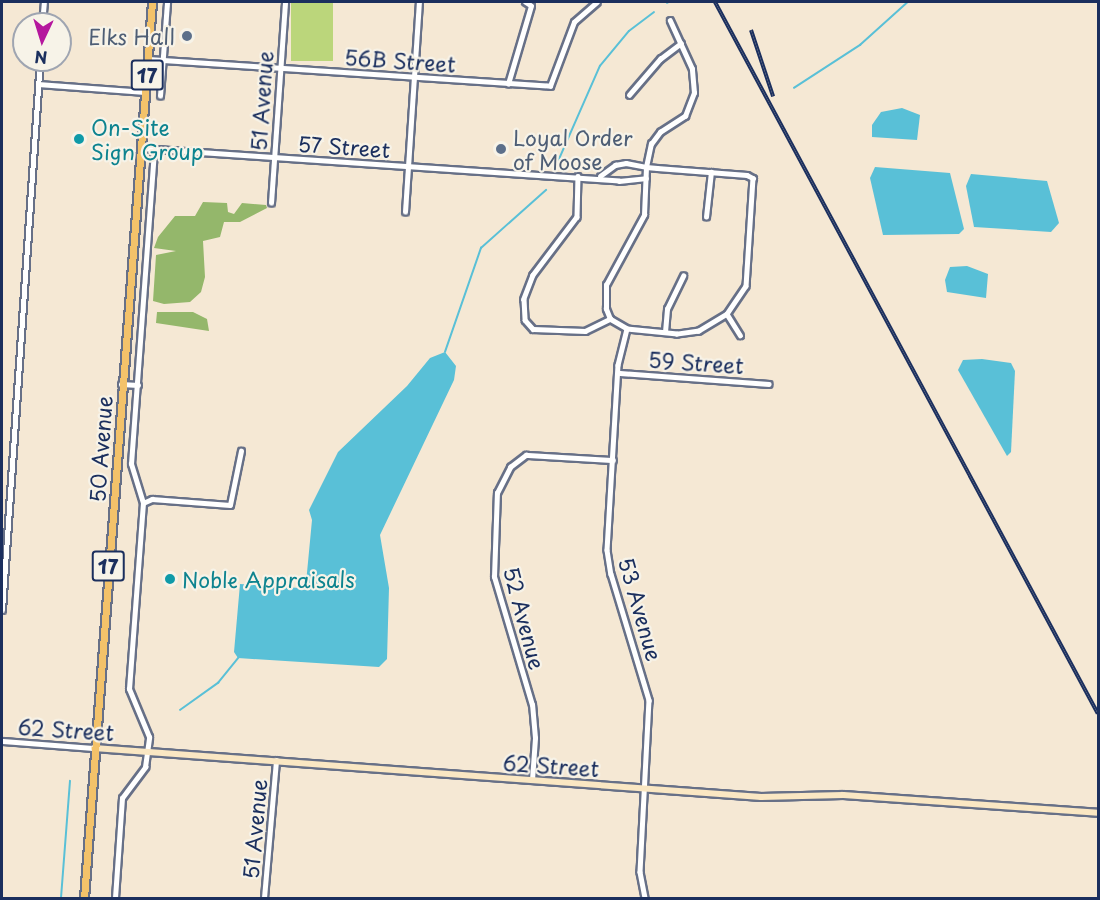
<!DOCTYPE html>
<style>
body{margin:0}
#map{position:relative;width:1100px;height:900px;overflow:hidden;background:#f5e8d4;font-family:"Playpen Sans",sans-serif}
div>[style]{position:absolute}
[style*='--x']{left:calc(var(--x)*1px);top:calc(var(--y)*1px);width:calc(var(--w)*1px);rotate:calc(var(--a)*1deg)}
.green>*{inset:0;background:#bbd67b;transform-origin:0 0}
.forest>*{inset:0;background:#94b76b}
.water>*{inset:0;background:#59c0d7}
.stream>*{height:1.5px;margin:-0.75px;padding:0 0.75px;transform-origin:0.75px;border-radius:0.75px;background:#59c0d7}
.roads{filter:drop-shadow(2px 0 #677087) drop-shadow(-2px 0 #677087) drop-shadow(0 2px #677087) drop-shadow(0 -2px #677087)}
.minor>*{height:4.5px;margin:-2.25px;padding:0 2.25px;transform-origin:2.25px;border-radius:2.25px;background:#fff}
.secondary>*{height:6px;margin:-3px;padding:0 3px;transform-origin:3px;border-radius:3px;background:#fae7c3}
.primary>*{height:7px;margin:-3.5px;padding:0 3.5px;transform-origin:3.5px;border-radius:3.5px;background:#f3c26a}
.rail>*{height:4px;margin-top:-2px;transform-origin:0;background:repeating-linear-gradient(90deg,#f7f3e8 0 4.5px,#1b2f5e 0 9px);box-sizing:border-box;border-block:2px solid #1b2f5e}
.dots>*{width:16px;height:16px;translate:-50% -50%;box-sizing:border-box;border:3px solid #f7f3e8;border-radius:50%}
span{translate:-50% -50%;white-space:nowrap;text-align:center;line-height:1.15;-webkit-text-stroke:4.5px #f7f3e8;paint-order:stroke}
.shield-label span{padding:2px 4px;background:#f7f3e8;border:2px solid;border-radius:4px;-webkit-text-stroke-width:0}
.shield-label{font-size:20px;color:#1b2f5e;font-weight:700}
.service-label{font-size:21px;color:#4e5e75}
.right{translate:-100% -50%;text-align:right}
.left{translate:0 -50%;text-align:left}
.street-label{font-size:21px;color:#1b2f5e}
.culture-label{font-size:21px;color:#0d838f}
.frame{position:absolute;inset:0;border:3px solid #1b2f5e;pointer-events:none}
.north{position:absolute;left:12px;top:12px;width:60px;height:60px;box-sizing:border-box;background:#f7f3e8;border:2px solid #9fa5b1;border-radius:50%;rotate:184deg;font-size:16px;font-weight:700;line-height:24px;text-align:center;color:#1b2f5e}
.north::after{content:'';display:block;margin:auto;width:21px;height:27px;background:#b5179e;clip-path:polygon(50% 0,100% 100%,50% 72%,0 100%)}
</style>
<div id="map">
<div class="green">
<div style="left:291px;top:2px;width:42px;height:59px"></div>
</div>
<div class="forest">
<div style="clip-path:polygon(203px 202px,227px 203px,228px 212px,234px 214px,242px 203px,266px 205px,267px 208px,240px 222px,224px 222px,220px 237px,203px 241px,205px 277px,201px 292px,190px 302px,164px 304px,153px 301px,156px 255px,176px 251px,154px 248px,158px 237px,175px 216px,195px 216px)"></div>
<div style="clip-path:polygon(157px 312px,193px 312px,207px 319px,209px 331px,156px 323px)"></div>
</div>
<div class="water">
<div style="clip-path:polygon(902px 108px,920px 115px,917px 140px,872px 137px,872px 125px,881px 112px)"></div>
<div style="clip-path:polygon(875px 167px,950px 173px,964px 229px,959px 234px,883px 235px,870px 178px)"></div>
<div style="clip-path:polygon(971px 174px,1047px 181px,1059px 223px,1051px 232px,974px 227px,966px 186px)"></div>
<div style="clip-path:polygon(967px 266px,988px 274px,986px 298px,947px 292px,945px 280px,950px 267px)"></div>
<div style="clip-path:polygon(445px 352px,456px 366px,454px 380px,380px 535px,389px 588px,387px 659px,379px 667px,238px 658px,234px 652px,240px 584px,300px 588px,306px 583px,312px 520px,309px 510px,338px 452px,407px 386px,430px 358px)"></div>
<div style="clip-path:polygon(982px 359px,1011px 363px,1015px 371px,1011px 452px,1007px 456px,958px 370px,963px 360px)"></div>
</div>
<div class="stream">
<div style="--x:667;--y:3;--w:2;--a:-27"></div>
<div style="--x:794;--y:88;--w:79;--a:-33.1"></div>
<div style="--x:860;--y:45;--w:64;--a:-41.9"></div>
<div style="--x:556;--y:166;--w:109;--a:-66.3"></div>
<div style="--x:600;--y:66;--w:45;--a:-50.4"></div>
<div style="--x:629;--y:31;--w:31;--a:-37"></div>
<div style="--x:445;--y:352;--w:110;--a:-70.9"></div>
<div style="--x:481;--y:248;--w:87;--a:-41.7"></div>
<div style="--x:180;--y:710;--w:47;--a:-35.4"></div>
<div style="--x:218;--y:683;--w:32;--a:-51"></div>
<div style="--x:61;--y:898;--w:117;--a:-85.6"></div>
</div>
<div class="roads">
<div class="minor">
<div style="--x:42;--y:24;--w:22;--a:-85"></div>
<div style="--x:148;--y:59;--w:403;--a:3.8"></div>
<div style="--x:550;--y:86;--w:68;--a:-69.4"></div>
<div style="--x:574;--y:22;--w:30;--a:-41"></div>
<div style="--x:38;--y:84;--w:107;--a:4.3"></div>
<div style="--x:508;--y:84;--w:81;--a:-73.6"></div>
<div style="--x:531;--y:6;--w:7;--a:-146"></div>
<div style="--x:629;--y:95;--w:48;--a:-49.3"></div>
<div style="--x:660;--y:59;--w:26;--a:-37"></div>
<div style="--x:160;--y:96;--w:94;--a:-85.7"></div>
<div style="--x:141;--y:148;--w:479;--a:3.9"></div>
<div style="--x:619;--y:181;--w:27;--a:-6"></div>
<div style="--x:578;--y:176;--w:41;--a:91.4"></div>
<div style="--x:577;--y:217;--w:73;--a:127.2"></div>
<div style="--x:533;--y:275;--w:26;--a:111"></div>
<div style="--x:524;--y:299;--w:21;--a:87"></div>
<div style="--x:525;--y:320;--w:12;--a:48"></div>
<div style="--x:533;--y:329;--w:52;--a:2.2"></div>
<div style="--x:585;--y:331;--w:28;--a:-26"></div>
<div style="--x:600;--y:176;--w:19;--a:-36"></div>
<div style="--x:615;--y:165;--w:11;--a:-10"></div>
<div style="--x:626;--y:163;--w:20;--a:11"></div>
<div style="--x:646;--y:167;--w:11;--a:5"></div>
<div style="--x:657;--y:168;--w:90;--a:4.4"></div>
<div style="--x:747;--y:175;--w:7;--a:27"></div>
<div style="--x:753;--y:178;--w:108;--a:93.7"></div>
<div style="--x:746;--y:286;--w:34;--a:124"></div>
<div style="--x:727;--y:314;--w:33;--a:149"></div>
<div style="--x:699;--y:331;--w:22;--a:172"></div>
<div style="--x:677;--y:334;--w:50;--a:-174.3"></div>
<div style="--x:627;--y:329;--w:20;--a:-150"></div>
<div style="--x:610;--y:319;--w:11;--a:-112"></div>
<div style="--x:606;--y:309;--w:24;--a:-90"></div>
<div style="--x:606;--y:285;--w:80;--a:-61.5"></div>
<div style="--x:644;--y:215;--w:48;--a:-87.6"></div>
<div style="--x:646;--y:167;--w:24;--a:-78"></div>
<div style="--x:651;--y:144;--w:15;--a:-53"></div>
<div style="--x:660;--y:132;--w:30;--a:-33"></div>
<div style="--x:685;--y:116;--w:25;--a:-69"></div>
<div style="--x:694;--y:93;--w:24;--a:-95"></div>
<div style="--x:692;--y:69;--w:53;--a:-114.6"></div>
<div style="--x:271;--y:203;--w:201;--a:-86"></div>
<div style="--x:405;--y:212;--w:210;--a:-86.2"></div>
<div style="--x:706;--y:217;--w:45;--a:-83.7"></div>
<div style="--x:727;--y:314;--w:25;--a:58"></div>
<div style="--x:627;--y:329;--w:37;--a:104"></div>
<div style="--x:618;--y:365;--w:185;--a:93.4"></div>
<div style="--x:607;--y:550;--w:24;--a:81"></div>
<div style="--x:611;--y:574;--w:132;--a:73.2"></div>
<div style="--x:649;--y:700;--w:172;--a:93"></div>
<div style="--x:640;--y:872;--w:26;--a:79"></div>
<div style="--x:665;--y:332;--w:23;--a:-85"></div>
<div style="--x:667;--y:309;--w:37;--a:-64"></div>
<div style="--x:620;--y:373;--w:149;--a:4.2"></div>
<div style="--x:121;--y:384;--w:17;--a:3"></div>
<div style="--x:143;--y:503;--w:10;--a:-24"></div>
<div style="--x:152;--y:499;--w:78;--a:4.4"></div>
<div style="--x:230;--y:505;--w:55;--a:-78.5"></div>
<div style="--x:2;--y:610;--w:551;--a:-86.05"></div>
<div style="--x:2;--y:741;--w:92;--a:4.4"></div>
<div style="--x:532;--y:780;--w:42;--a:-85.9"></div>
<div style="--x:535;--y:738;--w:33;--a:-95"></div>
<div style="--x:532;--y:705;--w:134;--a:-106.5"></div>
<div style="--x:494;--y:577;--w:84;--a:-88"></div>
<div style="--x:497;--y:493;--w:29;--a:-63"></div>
<div style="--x:510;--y:467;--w:20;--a:-37"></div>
<div style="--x:526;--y:455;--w:87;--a:3.3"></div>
<div style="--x:115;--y:898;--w:100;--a:-86"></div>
<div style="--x:122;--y:798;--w:39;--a:-53"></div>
<div style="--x:145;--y:767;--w:30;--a:-82"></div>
<div style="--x:149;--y:737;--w:52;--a:-112.6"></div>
<div style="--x:129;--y:689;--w:187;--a:-85.7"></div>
<div style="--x:143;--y:503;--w:41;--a:-107.1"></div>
<div style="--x:131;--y:464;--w:316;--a:-85.8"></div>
<div style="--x:264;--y:898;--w:138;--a:-85"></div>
</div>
<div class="secondary">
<div style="--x:94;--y:748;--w:669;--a:4.2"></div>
<div style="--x:761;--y:797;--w:82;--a:-1.4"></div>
<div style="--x:843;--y:795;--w:256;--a:4"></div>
</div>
<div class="primary">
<div style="--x:84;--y:898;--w:899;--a:-85.66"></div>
</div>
</div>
<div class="rail">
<div style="--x:715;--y:2;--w:808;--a:61.72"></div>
<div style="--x:751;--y:30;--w:70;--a:71.6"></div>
</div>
<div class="dots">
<div style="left:187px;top:36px;background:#5c6f8a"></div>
<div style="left:79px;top:139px;background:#0f9aa8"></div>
<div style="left:501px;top:149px;background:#5c6f8a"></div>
<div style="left:170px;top:579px;background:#0f9aa8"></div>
</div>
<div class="shield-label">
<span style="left:147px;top:75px">17</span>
<span style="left:108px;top:566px">17</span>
</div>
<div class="service-label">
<span class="right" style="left:175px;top:36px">Elks Hall</span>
<span class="left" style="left:513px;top:149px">Loyal Order<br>of Moose</span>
</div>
<div class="street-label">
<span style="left:400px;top:60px;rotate:4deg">56B Street</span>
<span style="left:261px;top:101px;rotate:-86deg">51 Avenue</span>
<span style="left:344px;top:146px;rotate:4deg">57 Street</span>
<span style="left:696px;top:362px;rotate:4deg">59 Street</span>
<span style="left:100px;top:449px;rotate:-86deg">50 Avenue</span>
<span style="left:641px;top:609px;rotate:74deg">53 Avenue</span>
<span style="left:525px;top:618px;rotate:75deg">52 Avenue</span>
<span style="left:66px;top:729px;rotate:4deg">62 Street</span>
<span style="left:551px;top:765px;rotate:4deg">62 Street</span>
<span style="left:254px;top:829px;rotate:-85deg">51 Avenue</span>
</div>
<div class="culture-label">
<span class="left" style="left:91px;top:139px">On-Site<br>Sign Group</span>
<span class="left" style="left:182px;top:579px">Noble Appraisals</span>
</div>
<div class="frame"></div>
<div class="north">N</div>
</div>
